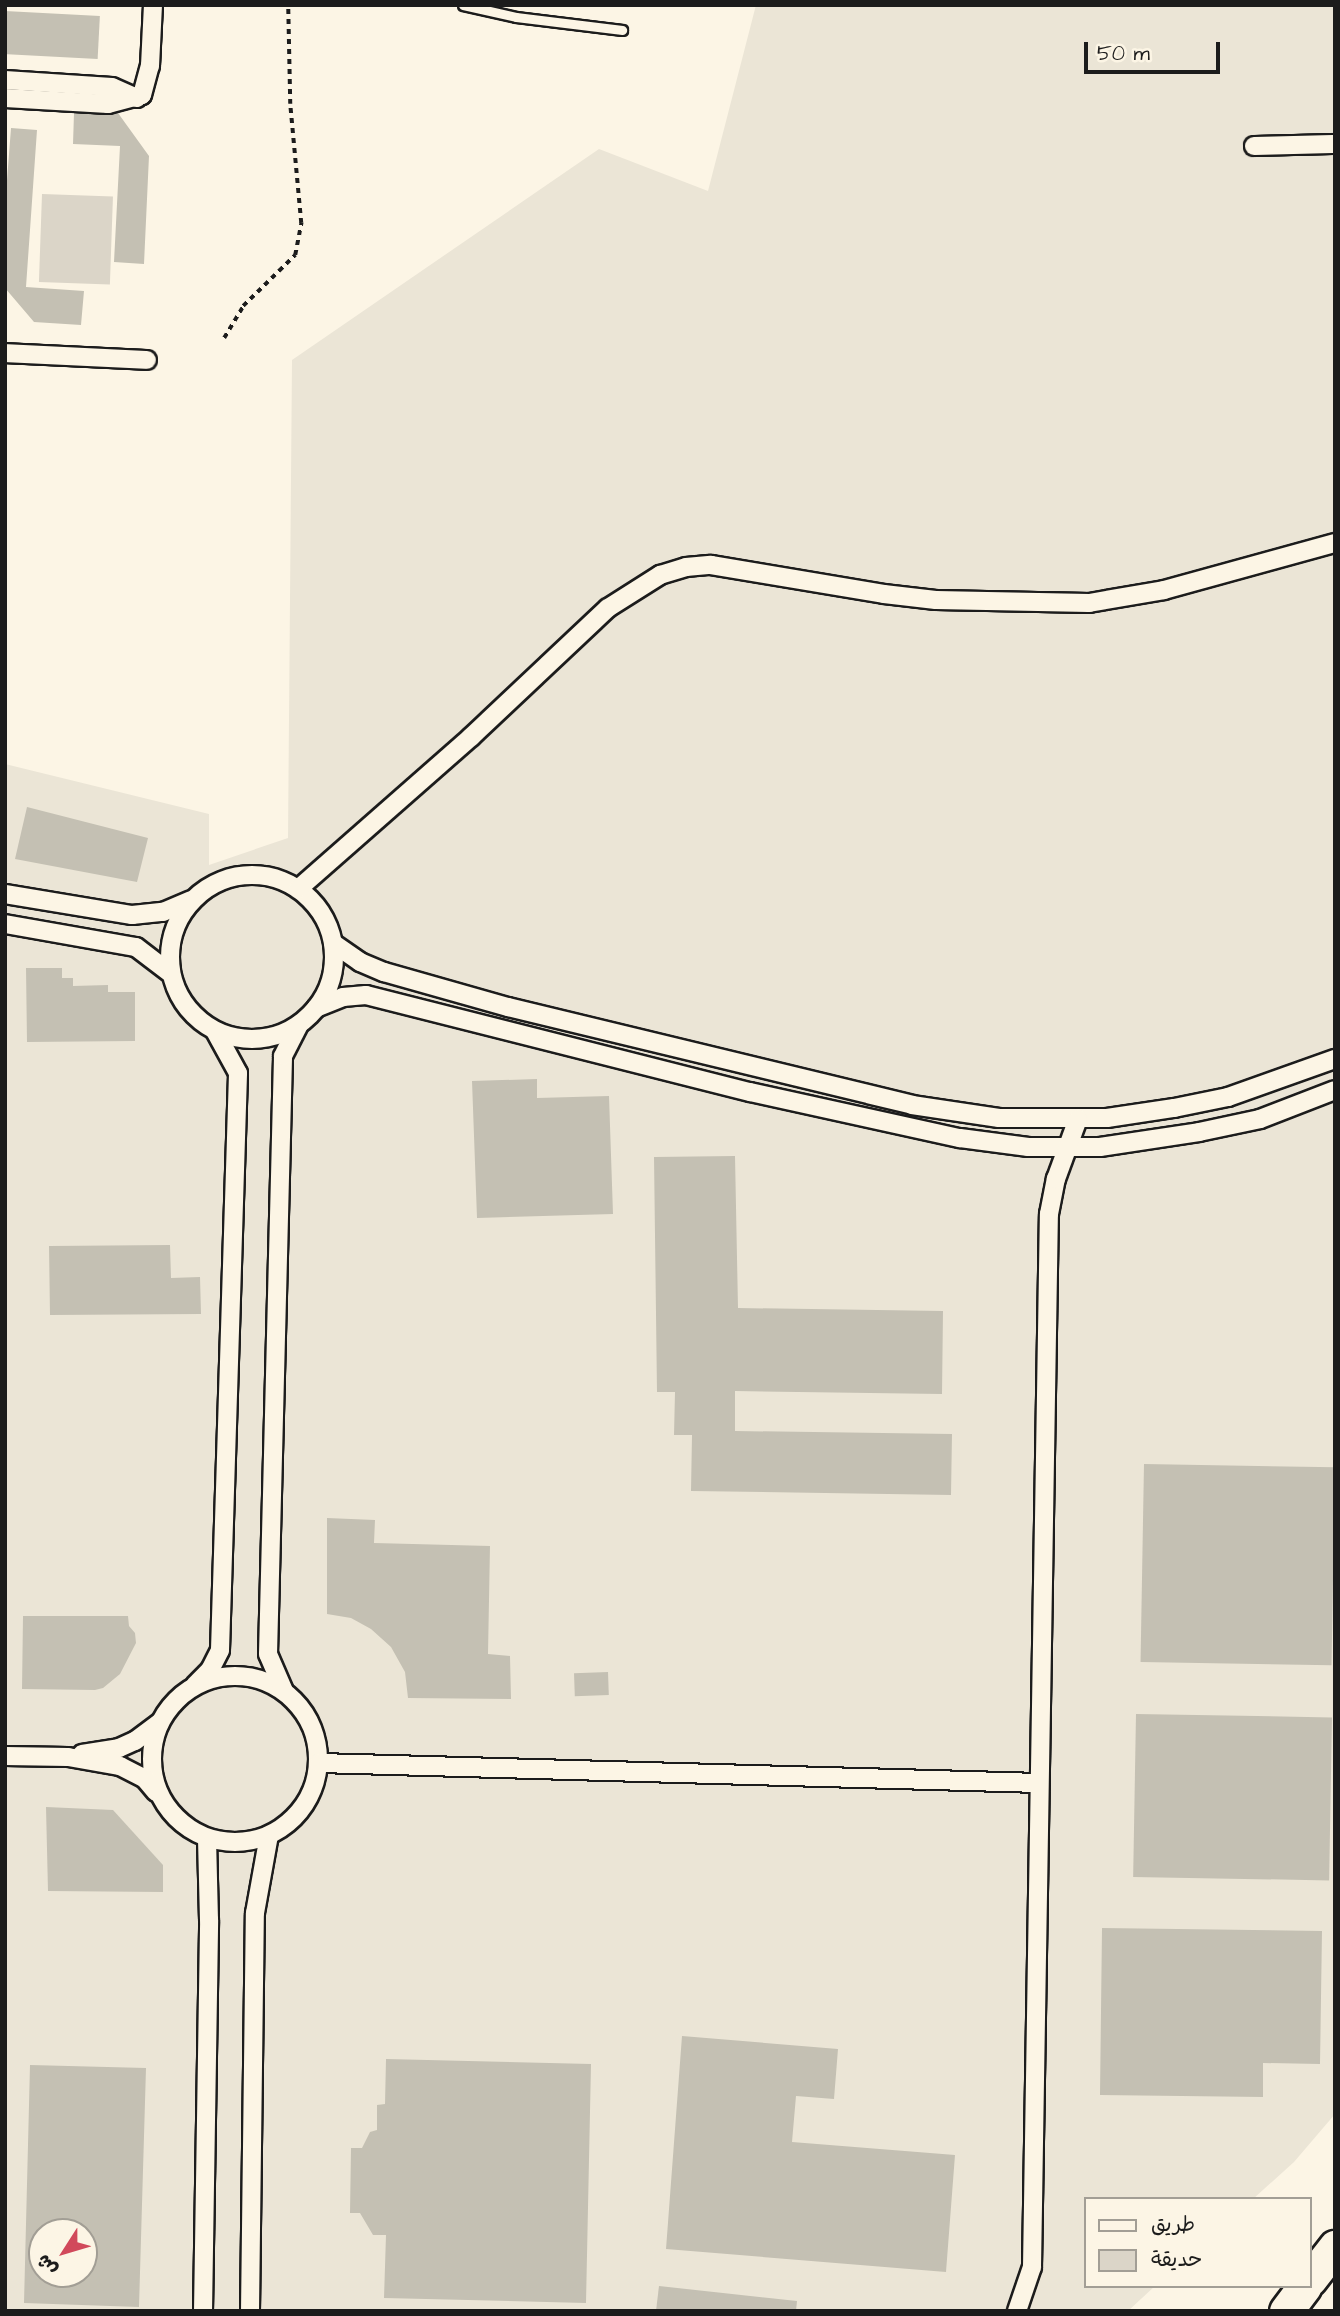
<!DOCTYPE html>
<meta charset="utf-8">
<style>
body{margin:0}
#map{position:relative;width:1340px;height:2316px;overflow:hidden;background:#fcf5e5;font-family:"Architects Daughter","Playpen Sans Arabic",sans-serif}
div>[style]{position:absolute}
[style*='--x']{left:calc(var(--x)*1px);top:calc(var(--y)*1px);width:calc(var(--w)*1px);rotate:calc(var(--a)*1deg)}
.built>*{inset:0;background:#ebe5d6}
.green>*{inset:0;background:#dbd5c8;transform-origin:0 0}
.building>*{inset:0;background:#c4c0b3;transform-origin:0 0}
.path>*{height:3.5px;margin-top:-1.75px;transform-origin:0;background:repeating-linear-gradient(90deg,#1c1c1c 0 5px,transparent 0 10px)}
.roads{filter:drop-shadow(2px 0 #1c1c1c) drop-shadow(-2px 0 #1c1c1c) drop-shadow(0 2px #1c1c1c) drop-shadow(0 -2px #1c1c1c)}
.lane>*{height:9px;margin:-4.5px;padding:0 4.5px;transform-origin:4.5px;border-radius:4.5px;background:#fcf5e5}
.street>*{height:18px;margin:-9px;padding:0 9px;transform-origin:9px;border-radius:9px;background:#fcf5e5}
.street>.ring{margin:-9px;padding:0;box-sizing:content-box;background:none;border:18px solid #fcf5e5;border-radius:50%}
.highway>*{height:33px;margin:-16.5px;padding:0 16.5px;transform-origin:16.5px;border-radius:16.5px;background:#fcf5e5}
span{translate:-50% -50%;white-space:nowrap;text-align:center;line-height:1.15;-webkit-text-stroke:7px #fcf5e5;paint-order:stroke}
.frame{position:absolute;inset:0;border:7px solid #1c1c1c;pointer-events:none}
.legend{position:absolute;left:1084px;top:2197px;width:228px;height:91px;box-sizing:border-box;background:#fcf5e5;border:2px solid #a29e95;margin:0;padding:9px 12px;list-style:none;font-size:21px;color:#1c1c1c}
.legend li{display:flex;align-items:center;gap:14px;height:35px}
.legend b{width:35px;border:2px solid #a29e95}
.north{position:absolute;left:28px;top:2218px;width:70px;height:70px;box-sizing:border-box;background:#fcf5e5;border:2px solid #a29e95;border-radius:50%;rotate:233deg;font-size:19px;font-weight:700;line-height:28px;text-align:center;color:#1c1c1c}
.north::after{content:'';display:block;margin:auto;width:24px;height:32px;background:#d1495b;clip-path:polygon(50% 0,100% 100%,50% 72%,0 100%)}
.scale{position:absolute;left:1084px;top:42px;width:136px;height:32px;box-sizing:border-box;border:4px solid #1c1c1c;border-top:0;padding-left:9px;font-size:21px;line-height:24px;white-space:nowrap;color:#1c1c1c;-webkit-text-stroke:5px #fcf5e5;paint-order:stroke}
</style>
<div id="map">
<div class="built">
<div style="clip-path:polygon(evenodd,756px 5px,1335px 5px,1335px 2114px,1294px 2162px,1253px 2199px,1086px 2199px,1086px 2286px,1155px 2286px,1128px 2311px,5px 2311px,5px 764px,209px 814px,209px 865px,288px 838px,292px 360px,599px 149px,708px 191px,756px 5px,42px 2232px,84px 2232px,84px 2274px,42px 2274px,42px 2232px)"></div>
</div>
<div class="green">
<div style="left:42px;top:194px;width:71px;height:88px;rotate:2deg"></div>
</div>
<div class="building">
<div style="left:5px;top:11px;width:95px;height:43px;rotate:3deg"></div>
<div style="clip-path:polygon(74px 113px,118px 113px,149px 156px,144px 264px,114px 262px,120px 146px,73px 144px)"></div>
<div style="clip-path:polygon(11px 128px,37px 130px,26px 287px,84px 291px,81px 325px,34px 322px,5px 288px,5px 206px)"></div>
<div style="clip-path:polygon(27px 807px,148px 838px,137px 882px,15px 859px)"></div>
<div style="clip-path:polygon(26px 968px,62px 968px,62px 978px,73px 978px,73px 986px,108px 985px,108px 992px,135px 992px,135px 1041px,27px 1042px)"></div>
<div style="clip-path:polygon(537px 1079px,537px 1098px,609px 1096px,613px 1214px,477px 1218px,472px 1081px)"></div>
<div style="clip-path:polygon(735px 1156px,738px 1308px,943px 1311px,942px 1394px,735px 1391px,735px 1431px,952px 1434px,951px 1495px,691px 1491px,692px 1435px,674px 1435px,675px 1392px,657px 1392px,654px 1157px)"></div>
<div style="clip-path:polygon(170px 1245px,171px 1278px,200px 1277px,201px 1314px,50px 1315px,49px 1246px)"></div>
<div style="left:1144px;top:1464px;width:191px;height:198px;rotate:1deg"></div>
<div style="clip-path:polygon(327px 1518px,375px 1520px,374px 1543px,490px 1546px,488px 1654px,510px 1656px,511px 1699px,408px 1698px,405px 1672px,391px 1647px,371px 1629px,351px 1618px,327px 1614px)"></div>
<div style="clip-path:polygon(23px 1616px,128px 1616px,129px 1626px,135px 1633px,136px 1643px,120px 1674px,103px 1688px,95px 1690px,22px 1689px)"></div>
<div style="left:608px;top:1672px;width:23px;height:34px;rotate:88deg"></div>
<div style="left:1136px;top:1714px;width:196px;height:163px;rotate:1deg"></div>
<div style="clip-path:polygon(46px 1807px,113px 1810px,163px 1865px,163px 1892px,48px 1891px)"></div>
<div style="clip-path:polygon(1102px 1928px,1322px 1931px,1320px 2064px,1263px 2063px,1263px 2097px,1100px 2095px)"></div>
<div style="clip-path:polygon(682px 2036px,838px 2049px,834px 2099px,796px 2096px,792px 2142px,955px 2155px,946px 2272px,666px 2249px)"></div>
<div style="clip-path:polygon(386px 2059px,591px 2064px,586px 2303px,384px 2298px,386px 2235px,373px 2235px,360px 2213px,350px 2213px,351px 2148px,362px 2148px,370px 2132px,377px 2130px,377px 2105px,385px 2104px)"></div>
<div style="clip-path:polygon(evenodd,30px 2065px,146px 2068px,139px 2307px,24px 2303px,30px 2065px,42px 2232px,84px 2232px,84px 2274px,42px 2274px,42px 2232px)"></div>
<div style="clip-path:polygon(659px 2286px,797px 2301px,796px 2311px,656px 2311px)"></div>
</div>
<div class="path">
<div style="--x:224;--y:338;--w:37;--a:-59"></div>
<div style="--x:243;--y:306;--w:73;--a:-44.4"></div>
<div style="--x:295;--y:255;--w:33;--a:-79"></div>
<div style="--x:301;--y:223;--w:120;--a:-95.3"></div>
<div style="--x:290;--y:104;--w:99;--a:-91.2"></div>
</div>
<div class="roads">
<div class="lane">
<div style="--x:463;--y:5;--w:54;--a:12.8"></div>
<div style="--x:516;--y:17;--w:107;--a:7"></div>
</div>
<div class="street">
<div style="--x:5;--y:80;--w:107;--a:3.7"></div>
<div style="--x:112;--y:87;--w:27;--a:24"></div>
<div style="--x:5;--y:98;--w:103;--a:3.3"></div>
<div style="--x:108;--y:104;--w:35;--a:-15"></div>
<div style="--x:142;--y:95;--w:30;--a:-75"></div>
<div style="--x:150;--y:66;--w:61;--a:-87.2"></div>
<div style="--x:1254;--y:146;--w:81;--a:-1.4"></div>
<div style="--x:5;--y:353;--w:142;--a:2.8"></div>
<div class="ring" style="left:170px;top:875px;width:146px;height:146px"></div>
<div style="--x:298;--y:889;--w:230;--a:-41.3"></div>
<div style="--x:471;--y:737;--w:188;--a:-43.3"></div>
<div style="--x:608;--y:608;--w:62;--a:-32.4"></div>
<div style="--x:660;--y:575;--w:27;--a:-17"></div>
<div style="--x:686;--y:567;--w:25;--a:-5"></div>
<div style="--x:711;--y:565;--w:175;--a:9.5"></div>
<div style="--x:884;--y:594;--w:52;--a:6.6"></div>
<div style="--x:936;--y:600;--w:153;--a:1.1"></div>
<div style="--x:1089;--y:603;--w:76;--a:-9.8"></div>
<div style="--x:1164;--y:590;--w:177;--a:-15.4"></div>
<div style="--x:5;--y:894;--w:129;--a:9.4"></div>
<div style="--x:132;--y:915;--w:31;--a:-6"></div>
<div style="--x:163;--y:912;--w:30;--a:-23"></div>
<div style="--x:5;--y:924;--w:133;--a:10"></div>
<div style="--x:136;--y:947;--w:43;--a:37.4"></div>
<div style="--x:333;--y:943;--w:33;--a:35"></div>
<div style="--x:360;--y:962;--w:26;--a:23"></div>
<div style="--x:384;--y:972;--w:129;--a:15.8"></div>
<div style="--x:508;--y:1007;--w:416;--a:13.6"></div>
<div style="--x:912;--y:1105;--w:88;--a:8.5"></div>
<div style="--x:999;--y:1118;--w:108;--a:0"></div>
<div style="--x:1107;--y:1118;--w:68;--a:-8.5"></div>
<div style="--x:1174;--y:1108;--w:55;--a:-11.5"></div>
<div style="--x:1228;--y:1097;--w:114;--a:-19.6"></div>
<div style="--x:316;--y:1008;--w:29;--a:-22"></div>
<div style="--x:343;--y:997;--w:23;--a:-5"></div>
<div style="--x:366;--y:995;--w:396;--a:14.2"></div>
<div style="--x:750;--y:1092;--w:215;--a:12.4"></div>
<div style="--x:960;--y:1138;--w:69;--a:7.5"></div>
<div style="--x:1028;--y:1147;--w:72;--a:0"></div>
<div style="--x:1100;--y:1147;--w:100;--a:-8.6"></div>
<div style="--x:1199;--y:1132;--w:62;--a:-12"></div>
<div style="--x:1260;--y:1119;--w:80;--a:-21.1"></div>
<div class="ring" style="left:152px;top:1676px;width:148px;height:148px"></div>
<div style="--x:195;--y:1685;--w:21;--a:-45"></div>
<div style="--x:210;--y:1670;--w:22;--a:-63"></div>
<div style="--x:220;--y:1650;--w:577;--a:-88.21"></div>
<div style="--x:238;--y:1073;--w:48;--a:-118.7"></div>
<div style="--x:284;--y:1691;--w:40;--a:-113.4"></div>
<div style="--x:268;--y:1654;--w:598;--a:-88.56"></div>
<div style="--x:283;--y:1056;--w:35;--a:-63"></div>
<div style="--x:82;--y:1754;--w:37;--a:-9"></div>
<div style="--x:119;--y:1748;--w:17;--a:-24"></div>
<div style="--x:135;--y:1741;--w:31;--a:-37"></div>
<div style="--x:5;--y:1756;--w:63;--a:0.9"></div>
<div style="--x:68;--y:1757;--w:53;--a:9.8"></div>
<div style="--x:120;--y:1766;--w:28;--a:27"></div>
<div style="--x:145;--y:1779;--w:17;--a:50"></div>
<div style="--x:319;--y:1763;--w:719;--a:1.59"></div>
<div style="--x:203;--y:2311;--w:391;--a:-89.1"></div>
<div style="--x:209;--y:1920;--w:81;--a:-91.4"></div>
<div style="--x:250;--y:2311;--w:398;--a:-89.3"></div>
<div style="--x:255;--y:1913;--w:79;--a:-79.8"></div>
<div style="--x:1017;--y:2311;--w:46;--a:-71.2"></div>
<div style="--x:1032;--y:2267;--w:1053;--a:-89.08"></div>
<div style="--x:1049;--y:1214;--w:36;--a:-79"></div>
<div style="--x:1056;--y:1179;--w:64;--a:-69.9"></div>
</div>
<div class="highway">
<div style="--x:1310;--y:2279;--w:41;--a:-52"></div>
<div style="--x:1286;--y:2311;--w:31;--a:-53"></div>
</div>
</div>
<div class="frame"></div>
<ul class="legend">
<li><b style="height:9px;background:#fcf5e5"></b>طريق</li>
<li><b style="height:19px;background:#dbd5c8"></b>حديقة</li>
</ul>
<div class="north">ش</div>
<div class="scale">50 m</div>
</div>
